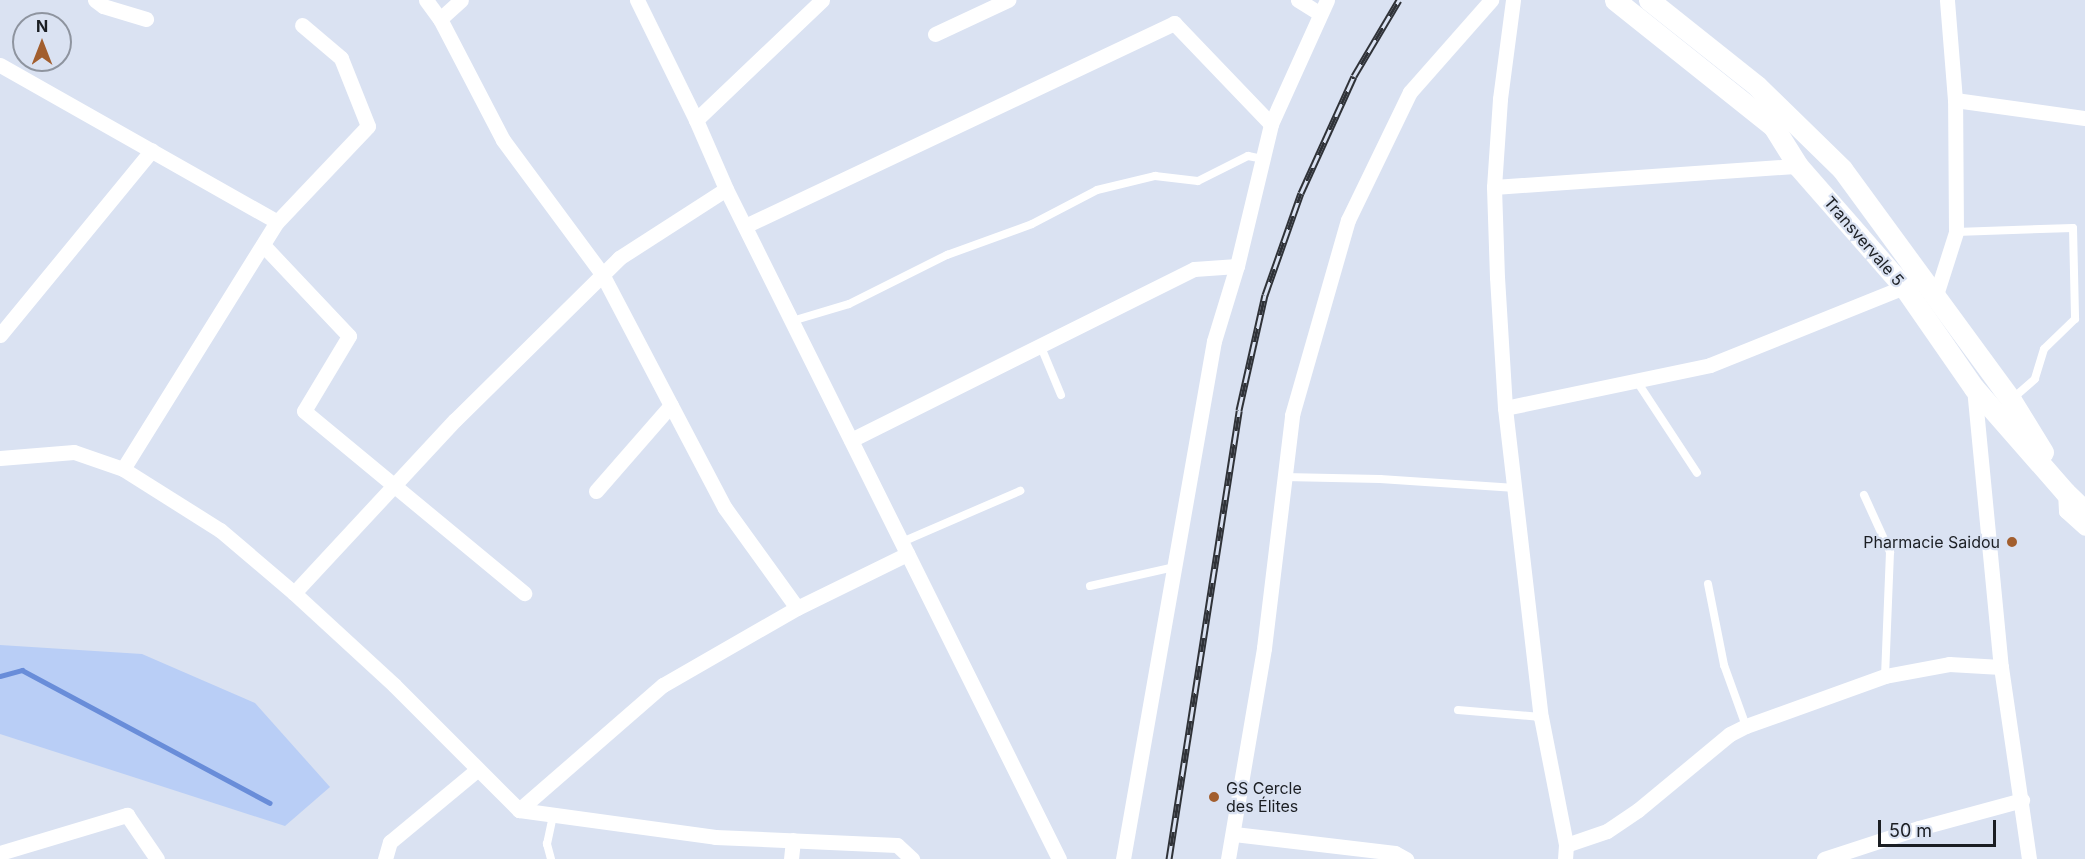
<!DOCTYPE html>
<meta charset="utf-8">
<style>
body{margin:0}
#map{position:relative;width:2085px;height:859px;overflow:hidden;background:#dae2f2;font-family:Inter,sans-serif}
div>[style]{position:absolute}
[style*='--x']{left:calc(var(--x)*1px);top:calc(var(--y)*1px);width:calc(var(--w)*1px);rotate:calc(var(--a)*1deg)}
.green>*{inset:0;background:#b9cef6}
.stream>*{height:4.5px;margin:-2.25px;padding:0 2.25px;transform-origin:2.25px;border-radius:2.25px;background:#698dd9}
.service>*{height:8px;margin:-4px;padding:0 4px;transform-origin:4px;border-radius:4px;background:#fff}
.minor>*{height:15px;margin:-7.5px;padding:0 7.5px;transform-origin:7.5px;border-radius:7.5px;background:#fff}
.secondary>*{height:21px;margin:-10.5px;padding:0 10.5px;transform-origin:10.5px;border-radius:10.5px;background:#fff}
.rail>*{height:7px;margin-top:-3.5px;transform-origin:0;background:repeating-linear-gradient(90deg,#dae2f2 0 14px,#2f3238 0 28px);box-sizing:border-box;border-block:2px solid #2f3238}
.dots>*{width:16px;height:16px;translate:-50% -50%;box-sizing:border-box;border:3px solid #dae2f2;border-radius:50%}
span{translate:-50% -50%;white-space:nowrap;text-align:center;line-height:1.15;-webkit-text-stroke:4.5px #dae2f2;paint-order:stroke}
.street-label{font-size:16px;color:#1b1e23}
.poi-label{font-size:16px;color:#1b1e23}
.right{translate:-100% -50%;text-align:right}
.left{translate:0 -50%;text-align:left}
.north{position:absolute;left:12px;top:12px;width:60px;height:60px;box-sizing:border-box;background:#dae2f2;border:2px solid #8e949f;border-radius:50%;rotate:0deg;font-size:16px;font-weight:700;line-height:24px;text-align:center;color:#1b1e23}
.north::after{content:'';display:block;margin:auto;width:21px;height:27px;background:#a25e2e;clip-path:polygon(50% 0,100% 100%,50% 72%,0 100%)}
.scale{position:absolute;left:1878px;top:820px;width:118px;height:27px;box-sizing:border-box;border:3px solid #1b1e23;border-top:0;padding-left:8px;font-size:18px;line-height:21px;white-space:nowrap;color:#1b1e23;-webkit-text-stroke:4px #dae2f2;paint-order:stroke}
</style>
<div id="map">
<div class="green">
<div style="clip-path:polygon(0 645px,142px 654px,255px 703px,330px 787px,285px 826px,0 734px)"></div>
</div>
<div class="stream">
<div style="--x:0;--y:676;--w:23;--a:-15"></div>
<div style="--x:22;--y:670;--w:281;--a:28.2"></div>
</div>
<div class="service">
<div style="--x:1956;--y:232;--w:117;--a:-2"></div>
<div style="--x:2073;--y:228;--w:91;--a:88.7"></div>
<div style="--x:2075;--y:319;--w:43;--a:135.9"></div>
<div style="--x:2044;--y:349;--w:31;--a:107"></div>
<div style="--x:2035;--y:379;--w:30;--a:139"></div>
<div style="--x:792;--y:321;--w:59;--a:-16.6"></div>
<div style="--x:849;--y:304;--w:110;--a:-26.6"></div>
<div style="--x:947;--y:255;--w:90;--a:-20"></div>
<div style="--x:1032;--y:224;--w:73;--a:-27.6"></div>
<div style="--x:1097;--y:190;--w:60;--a:-13.6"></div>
<div style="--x:1155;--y:176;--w:43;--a:6.6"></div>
<div style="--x:1198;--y:181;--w:56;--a:-26.6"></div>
<div style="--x:1248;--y:156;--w:15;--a:11"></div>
<div style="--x:1041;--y:347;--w:52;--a:67.4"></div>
<div style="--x:1636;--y:380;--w:111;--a:56.7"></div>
<div style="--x:1284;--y:477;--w:96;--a:1.2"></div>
<div style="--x:1380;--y:479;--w:136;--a:3.8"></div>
<div style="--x:1864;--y:495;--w:63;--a:65.5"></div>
<div style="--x:1890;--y:552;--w:124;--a:92.3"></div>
<div style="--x:902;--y:542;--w:129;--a:-23.4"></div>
<div style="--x:1708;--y:584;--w:83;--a:78.8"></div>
<div style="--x:1724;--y:665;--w:65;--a:70.2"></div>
<div style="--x:1090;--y:586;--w:86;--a:-12.7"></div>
<div style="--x:1458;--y:710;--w:83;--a:4.8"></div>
<div style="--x:551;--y:859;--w:16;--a:-105"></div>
<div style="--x:547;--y:844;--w:30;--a:-78"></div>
</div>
<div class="minor">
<div style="--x:95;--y:0;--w:10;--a:37"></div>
<div style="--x:103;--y:6;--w:45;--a:16.8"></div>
<div style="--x:426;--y:0;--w:24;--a:54"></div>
<div style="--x:440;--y:19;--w:136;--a:62.5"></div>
<div style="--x:503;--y:140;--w:167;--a:53.5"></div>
<div style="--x:602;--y:274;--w:264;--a:62.3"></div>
<div style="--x:725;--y:508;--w:123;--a:54.2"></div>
<div style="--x:637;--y:0;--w:134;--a:63.8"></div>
<div style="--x:696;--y:120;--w:75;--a:66.5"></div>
<div style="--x:726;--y:189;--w:748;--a:63.57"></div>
<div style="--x:1298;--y:0;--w:25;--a:32"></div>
<div style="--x:1513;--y:0;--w:100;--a:97.5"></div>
<div style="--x:1500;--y:99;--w:88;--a:93.9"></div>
<div style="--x:1494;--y:187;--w:90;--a:88.1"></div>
<div style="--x:1497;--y:277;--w:131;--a:86.5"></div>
<div style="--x:1505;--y:408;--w:311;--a:83.4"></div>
<div style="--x:1541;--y:717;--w:130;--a:78.9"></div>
<div style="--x:1566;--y:845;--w:14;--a:94"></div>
<div style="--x:440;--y:19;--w:28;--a:-42"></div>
<div style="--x:935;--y:34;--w:81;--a:-25"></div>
<div style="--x:0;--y:65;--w:318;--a:29.5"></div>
<div style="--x:1955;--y:100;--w:131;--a:7.9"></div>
<div style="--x:696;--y:120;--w:174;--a:-43.6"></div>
<div style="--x:1494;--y:187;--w:305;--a:-4"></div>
<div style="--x:745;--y:226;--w:475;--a:-25.3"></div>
<div style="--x:1174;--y:23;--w:140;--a:46.2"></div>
<div style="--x:263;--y:245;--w:125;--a:46.6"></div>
<div style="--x:349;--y:336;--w:87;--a:121"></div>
<div style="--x:304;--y:411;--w:286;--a:39.6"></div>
<div style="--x:1935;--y:298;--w:69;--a:-72.3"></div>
<div style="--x:1956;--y:232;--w:132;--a:-90.4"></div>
<div style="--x:1955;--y:100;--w:100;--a:-94.6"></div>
<div style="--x:0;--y:335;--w:239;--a:-50.6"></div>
<div style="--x:1974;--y:388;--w:280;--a:84.5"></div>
<div style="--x:2001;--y:667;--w:194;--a:81.7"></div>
<div style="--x:1505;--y:408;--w:209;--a:-11.8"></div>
<div style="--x:1710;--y:365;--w:209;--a:-21.9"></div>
<div style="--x:851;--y:440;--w:383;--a:-26.5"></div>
<div style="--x:1194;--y:269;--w:43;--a:-4"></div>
<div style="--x:0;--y:458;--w:74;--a:-4.6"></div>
<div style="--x:74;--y:452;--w:52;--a:19.1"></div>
<div style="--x:123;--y:469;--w:115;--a:32.2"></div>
<div style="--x:220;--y:530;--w:97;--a:40.4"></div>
<div style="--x:294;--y:593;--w:136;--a:42.6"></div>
<div style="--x:394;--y:685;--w:177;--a:45"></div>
<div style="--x:519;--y:810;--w:198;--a:7.8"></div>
<div style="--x:715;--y:837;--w:182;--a:2.5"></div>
<div style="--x:897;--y:845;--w:21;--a:43"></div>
<div style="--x:123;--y:469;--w:291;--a:-58.1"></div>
<div style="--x:277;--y:222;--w:132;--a:-46.5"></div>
<div style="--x:368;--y:126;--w:73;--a:-111.7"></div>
<div style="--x:341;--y:58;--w:51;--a:-139.8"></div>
<div style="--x:596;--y:491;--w:114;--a:-48.9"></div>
<div style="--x:2065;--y:492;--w:19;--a:87"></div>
<div style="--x:2066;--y:511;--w:25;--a:42"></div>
<div style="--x:294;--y:593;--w:236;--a:-47.1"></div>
<div style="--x:455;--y:420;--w:231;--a:-44.6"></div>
<div style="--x:619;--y:258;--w:127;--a:-32.8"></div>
<div style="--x:519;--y:810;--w:191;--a:-41"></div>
<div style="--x:663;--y:685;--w:155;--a:-29.9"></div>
<div style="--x:797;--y:608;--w:123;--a:-26.1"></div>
<div style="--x:1234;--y:834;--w:162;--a:6.7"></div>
<div style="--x:1395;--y:853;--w:13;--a:29"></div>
<div style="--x:1566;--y:845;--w:43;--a:-18.9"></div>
<div style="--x:1607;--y:831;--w:37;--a:-34"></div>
<div style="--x:1638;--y:810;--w:119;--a:-39.6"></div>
<div style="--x:1730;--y:734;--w:18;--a:-27"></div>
<div style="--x:1746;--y:726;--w:148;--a:-19.8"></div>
<div style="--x:1885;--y:676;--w:65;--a:-10.6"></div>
<div style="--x:1949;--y:664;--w:52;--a:3.3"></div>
<div style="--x:0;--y:853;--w:133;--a:-16.7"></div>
<div style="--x:127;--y:815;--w:53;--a:55.7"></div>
<div style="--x:385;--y:859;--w:18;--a:-74"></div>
<div style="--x:390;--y:842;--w:114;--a:-39.7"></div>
<div style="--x:791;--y:859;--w:19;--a:-84"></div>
<div style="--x:1123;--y:859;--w:526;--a:-80.04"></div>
<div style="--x:1214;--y:341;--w:78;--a:-73"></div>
<div style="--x:1237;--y:266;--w:146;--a:-76.5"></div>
<div style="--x:1271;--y:124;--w:136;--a:-65.7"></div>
<div style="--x:1228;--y:859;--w:214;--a:-80.3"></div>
<div style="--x:1264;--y:648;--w:235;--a:-83.1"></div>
<div style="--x:1292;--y:415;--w:203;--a:-74"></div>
<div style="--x:1348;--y:220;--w:142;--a:-64.2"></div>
<div style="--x:1410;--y:92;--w:123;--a:-48.6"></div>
<div style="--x:1824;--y:859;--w:100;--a:-18.1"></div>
<div style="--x:1919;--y:828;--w:107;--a:-15.2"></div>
</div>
<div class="secondary">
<div style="--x:1615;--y:0;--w:202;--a:38.6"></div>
<div style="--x:1773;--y:126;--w:47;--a:58"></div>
<div style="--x:1798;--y:166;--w:161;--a:48.8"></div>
<div style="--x:1904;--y:287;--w:123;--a:55.3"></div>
<div style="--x:1974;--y:388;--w:138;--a:48.8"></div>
<div style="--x:2065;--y:492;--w:28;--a:44"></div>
<div style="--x:1649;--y:0;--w:138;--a:38.5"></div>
<div style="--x:1757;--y:86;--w:119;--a:44.3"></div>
<div style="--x:1842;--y:169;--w:286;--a:53.8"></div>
<div style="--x:2011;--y:400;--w:61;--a:58.4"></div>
</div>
<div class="rail">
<div style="--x:1169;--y:859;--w:454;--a:-81.1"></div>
<div style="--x:1239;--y:410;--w:118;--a:-77.3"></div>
<div style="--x:1265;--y:295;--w:108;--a:-70.6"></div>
<div style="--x:1301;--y:193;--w:128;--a:-65.6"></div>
<div style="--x:1354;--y:76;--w:88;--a:-59.4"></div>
</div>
<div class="dots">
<div style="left:2012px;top:542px;background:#a25e2e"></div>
<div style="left:1214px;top:797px;background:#a25e2e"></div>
</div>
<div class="street-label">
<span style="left:1864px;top:241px;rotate:49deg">Transvervale 5</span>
</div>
<div class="poi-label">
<span class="right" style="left:2000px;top:542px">Pharmacie Saidou</span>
<span class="left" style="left:1226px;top:797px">GS Cercle<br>des Élites</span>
</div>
<div class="north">N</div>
<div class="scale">50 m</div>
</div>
